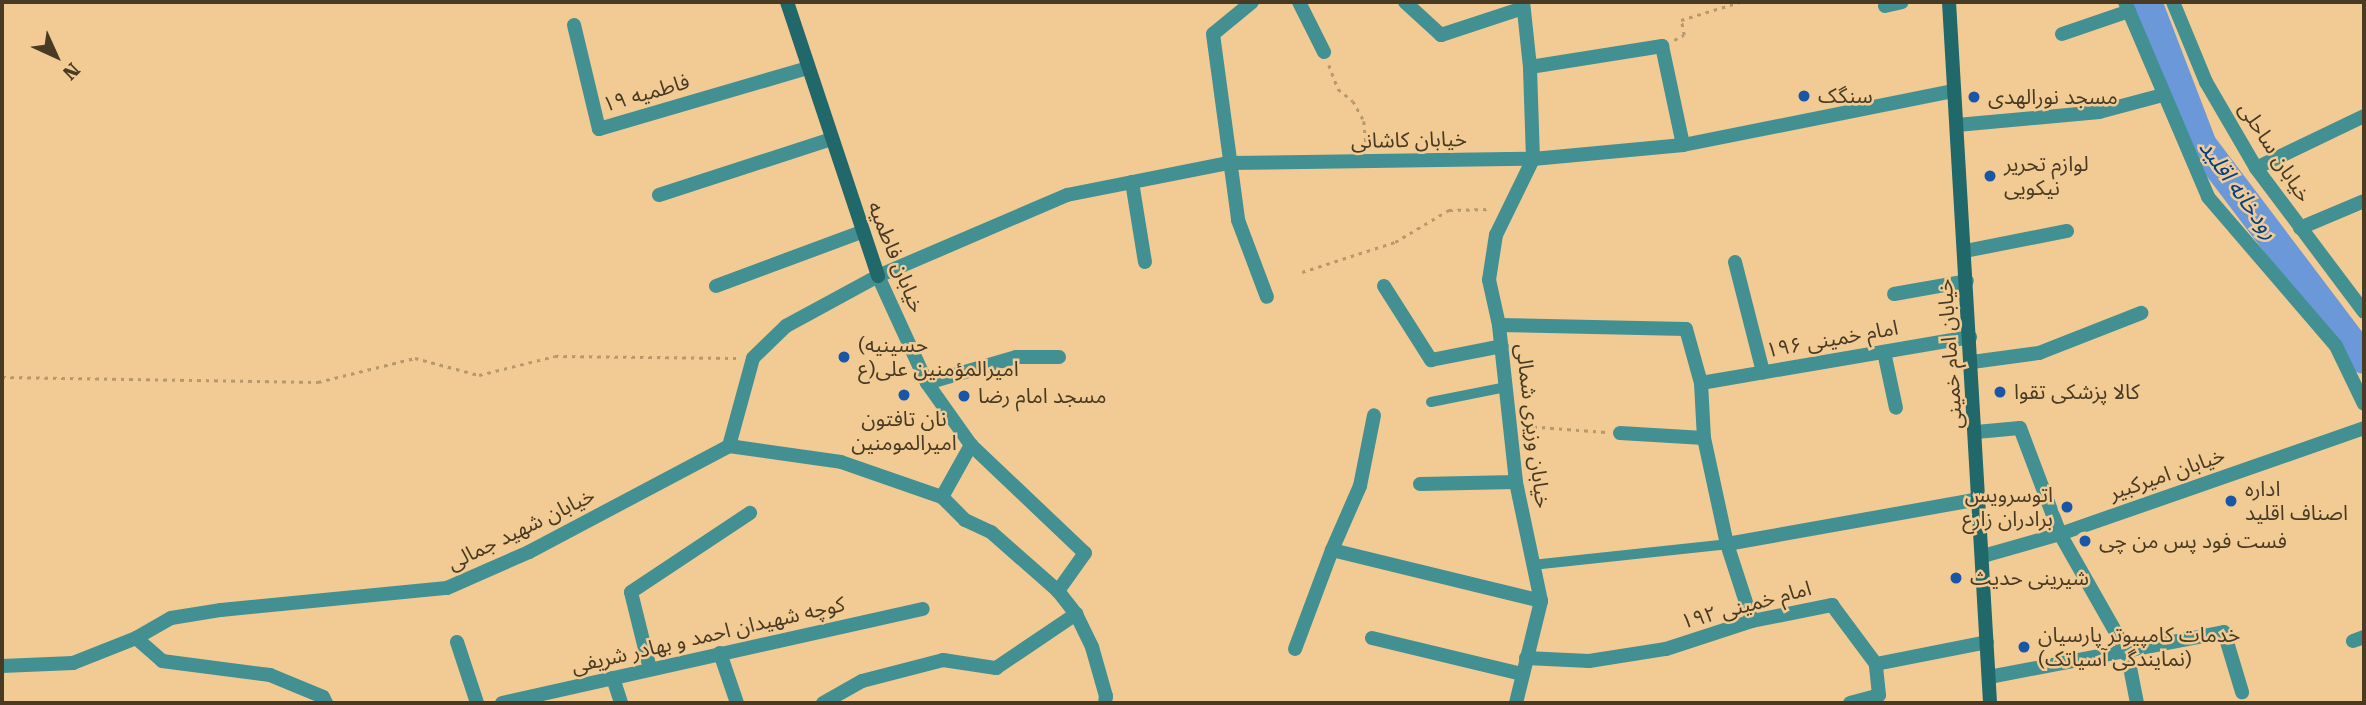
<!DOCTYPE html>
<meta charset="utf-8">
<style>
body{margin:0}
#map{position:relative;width:2366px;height:705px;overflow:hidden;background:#f1cb93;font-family:"Roboto Serif","Noto Sans Arabic",serif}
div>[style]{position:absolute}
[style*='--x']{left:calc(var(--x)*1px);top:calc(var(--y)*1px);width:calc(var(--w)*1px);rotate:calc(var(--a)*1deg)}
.river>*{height:30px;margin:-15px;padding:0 15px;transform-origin:15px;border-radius:15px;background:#6a98d9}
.path>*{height:2.5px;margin-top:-1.25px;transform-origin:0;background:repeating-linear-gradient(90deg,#b6986b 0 3.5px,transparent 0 8.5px)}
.service>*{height:10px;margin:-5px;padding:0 5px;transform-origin:5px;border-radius:5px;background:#429092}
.minor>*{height:14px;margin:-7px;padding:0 7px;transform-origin:7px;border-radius:7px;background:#429092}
.tertiary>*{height:14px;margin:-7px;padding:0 7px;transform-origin:7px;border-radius:7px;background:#429092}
.secondary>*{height:14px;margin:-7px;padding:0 7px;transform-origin:7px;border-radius:7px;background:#20686a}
.dots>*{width:19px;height:19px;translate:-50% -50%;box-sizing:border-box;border:4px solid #f1cb93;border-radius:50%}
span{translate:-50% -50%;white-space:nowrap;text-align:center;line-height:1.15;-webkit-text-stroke:5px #f1cb93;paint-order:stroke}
.street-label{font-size:21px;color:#493a23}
.poi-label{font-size:21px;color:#493a23}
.left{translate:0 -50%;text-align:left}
.right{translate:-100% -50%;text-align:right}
.water-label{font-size:23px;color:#00408c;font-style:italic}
.frame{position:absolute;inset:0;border:4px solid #493a23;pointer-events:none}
.north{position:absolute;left:21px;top:21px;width:70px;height:70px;-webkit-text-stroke:5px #f1cb93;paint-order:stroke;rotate:135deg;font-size:19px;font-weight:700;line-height:28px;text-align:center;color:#493a23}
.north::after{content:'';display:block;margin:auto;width:24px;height:32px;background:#493a23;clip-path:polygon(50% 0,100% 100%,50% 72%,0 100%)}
</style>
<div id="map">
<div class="river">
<div style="--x:2147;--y:2;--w:153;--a:69"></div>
<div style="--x:2202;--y:145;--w:268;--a:52.9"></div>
</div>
<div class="path">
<div style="--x:1674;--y:40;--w:11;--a:-27"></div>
<div style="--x:1684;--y:35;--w:15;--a:-101"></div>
<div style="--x:1681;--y:20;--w:62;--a:-17"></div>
<div style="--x:1329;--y:65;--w:26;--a:69"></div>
<div style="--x:1338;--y:89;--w:19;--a:39"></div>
<div style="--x:1353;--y:101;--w:23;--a:61"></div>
<div style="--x:1364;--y:121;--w:24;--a:85"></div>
<div style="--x:1302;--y:272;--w:98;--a:-17.9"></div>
<div style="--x:1395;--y:242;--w:63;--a:-30.7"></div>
<div style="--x:1449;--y:210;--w:42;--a:-1.4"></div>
<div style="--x:2;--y:377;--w:316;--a:0.9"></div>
<div style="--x:318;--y:382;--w:100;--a:-13.9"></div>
<div style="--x:415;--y:358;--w:66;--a:14.9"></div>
<div style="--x:479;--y:375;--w:78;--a:-14"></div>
<div style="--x:555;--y:356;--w:181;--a:0.6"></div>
<div style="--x:1525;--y:426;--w:81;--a:4.2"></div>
</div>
<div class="service">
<div style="--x:1431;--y:402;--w:76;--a:-11.3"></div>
<div style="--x:1532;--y:565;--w:196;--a:-6.1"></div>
</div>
<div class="minor">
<div style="--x:1252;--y:2;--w:50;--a:140.6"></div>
<div style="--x:1213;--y:34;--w:188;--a:82.3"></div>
<div style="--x:1238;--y:220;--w:82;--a:69.4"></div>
<div style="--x:1299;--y:2;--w:56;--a:63.4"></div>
<div style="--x:1405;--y:2;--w:49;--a:42.5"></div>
<div style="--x:1441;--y:35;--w:86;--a:-18.2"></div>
<div style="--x:1885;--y:6;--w:17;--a:-13"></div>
<div style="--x:574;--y:25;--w:107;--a:76.5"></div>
<div style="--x:599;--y:129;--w:217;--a:-16.3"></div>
<div style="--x:2062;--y:34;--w:71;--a:-18.9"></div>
<div style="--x:1530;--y:67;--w:134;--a:-9"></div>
<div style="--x:1662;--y:46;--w:101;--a:78"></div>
<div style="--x:1957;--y:125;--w:143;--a:-5.2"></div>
<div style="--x:2099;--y:112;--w:66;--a:-14.9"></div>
<div style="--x:2256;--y:168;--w:120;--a:-25.7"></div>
<div style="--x:1132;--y:182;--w:81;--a:80.8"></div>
<div style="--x:659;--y:195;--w:181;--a:-18"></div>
<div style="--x:2300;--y:228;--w:69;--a:-22.9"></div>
<div style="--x:1965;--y:251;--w:104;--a:-11.1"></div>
<div style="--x:1735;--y:262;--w:114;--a:75.7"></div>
<div style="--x:878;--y:276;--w:118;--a:65.4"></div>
<div style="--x:927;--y:383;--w:76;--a:54.6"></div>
<div style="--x:971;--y:445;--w:157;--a:43.5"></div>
<div style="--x:1085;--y:553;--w:47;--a:125.4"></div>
<div style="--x:716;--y:286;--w:155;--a:-20.4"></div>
<div style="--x:1384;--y:286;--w:88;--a:57.6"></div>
<div style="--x:1431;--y:360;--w:72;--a:-11.2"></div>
<div style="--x:1894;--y:294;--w:74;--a:-10.1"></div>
<div style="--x:1499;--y:325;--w:187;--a:1.2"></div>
<div style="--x:1686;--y:329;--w:56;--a:74.5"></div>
<div style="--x:1701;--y:383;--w:55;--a:86.9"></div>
<div style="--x:1704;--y:438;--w:108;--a:77.8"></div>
<div style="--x:1727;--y:544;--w:81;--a:72"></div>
<div style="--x:1884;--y:352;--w:57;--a:77.9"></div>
<div style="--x:1972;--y:362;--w:68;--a:-7.7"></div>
<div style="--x:2039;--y:353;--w:110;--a:-21.4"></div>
<div style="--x:927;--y:383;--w:93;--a:-16.3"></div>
<div style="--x:1016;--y:357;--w:43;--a:0"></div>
<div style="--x:1701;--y:383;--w:273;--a:-9.7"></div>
<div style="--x:1976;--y:432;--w:44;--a:-5.2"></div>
<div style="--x:2020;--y:428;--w:113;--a:69.3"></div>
<div style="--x:2060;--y:534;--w:136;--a:60.4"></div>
<div style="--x:2127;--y:652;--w:52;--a:78.9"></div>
<div style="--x:1620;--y:433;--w:84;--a:3.4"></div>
<div style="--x:729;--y:446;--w:113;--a:8.1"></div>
<div style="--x:841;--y:462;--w:107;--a:19.1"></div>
<div style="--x:942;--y:497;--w:60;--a:-60.9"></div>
<div style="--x:1420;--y:484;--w:96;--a:-1.2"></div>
<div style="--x:942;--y:497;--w:33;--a:45"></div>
<div style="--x:965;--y:520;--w:29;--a:25"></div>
<div style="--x:991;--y:532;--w:89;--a:41.4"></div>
<div style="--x:1058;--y:591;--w:29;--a:52"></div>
<div style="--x:1076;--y:614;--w:37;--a:64"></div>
<div style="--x:1092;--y:647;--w:51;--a:74.1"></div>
<div style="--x:1106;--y:696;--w:7;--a:98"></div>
<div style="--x:1727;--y:544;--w:257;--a:-10.1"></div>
<div style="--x:1332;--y:550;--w:215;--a:13.7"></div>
<div style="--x:1372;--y:638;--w:154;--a:13.5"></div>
<div style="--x:2353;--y:641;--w:12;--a:-20"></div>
<div style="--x:457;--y:642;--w:64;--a:71.8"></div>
<div style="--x:1295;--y:649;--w:106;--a:-69.5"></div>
<div style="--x:1332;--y:550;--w:70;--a:-66.4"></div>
<div style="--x:1360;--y:486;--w:72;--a:-78.8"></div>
<div style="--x:720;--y:653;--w:53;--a:71.2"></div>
<div style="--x:1526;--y:658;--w:63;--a:2.7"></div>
<div style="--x:1589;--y:661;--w:78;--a:-8.9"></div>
<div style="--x:1666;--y:649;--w:90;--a:-18"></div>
<div style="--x:1752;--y:621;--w:82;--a:-11.3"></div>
<div style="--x:1832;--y:605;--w:74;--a:53.3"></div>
<div style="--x:1876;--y:664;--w:113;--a:-11.2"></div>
<div style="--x:650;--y:669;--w:79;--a:-103.9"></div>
<div style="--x:631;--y:592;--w:143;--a:-33.6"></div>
<div style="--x:1989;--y:677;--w:239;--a:-10.8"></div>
<div style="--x:2224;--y:632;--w:63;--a:73.3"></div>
<div style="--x:613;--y:678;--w:26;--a:72"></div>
<div style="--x:502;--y:703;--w:431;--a:-12.6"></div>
<div style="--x:823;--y:703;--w:45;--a:-29.4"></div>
<div style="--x:862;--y:681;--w:84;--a:-14.5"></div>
<div style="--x:943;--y:660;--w:54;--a:8.6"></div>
<div style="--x:996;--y:668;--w:97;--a:-34"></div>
<div style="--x:1850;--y:703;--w:30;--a:-15"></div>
<div style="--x:1879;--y:695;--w:31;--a:-96"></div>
</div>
<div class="tertiary">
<div style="--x:2125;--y:2;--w:212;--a:66.9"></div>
<div style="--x:2208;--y:197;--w:196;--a:49.3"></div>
<div style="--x:2336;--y:346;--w:64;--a:64.2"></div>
<div style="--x:2173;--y:2;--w:87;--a:67.6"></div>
<div style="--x:2206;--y:82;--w:99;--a:59.8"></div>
<div style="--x:2256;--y:168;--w:180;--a:53.1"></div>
<div style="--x:1983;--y:556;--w:80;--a:-15.9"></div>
<div style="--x:2060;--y:534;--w:322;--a:-19.2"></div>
<div style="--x:136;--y:638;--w:35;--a:41"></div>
<div style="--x:162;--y:661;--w:109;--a:7.4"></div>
<div style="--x:270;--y:675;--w:57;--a:22.5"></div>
<div style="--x:323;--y:697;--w:7;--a:63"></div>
<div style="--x:2;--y:666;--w:71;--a:-2.4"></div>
<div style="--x:73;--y:663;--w:68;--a:-21.6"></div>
<div style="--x:136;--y:638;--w:40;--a:-29.7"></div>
<div style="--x:171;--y:618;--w:51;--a:-9.1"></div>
<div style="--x:221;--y:610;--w:227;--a:-5.6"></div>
<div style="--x:447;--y:588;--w:90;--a:-23.7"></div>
<div style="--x:529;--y:552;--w:226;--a:-27.9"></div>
<div style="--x:729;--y:446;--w:91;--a:-74.7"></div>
<div style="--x:753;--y:358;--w:46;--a:-44.1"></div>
<div style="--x:786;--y:326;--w:105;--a:-28.5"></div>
<div style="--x:878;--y:276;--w:206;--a:-23.2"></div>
<div style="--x:1067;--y:195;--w:165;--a:-11.2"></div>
<div style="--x:1229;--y:163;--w:304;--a:-0.8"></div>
<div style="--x:1533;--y:159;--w:151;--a:-5.3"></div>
<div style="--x:1683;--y:145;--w:276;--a:-11.3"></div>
<div style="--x:1516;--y:703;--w:105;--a:-76.2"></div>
<div style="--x:1541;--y:601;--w:122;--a:-101.9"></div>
<div style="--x:1516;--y:482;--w:158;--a:-96.2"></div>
<div style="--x:1499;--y:325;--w:46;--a:-102.5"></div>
<div style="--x:1489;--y:280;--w:46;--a:-81.2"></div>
<div style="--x:1496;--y:235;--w:85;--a:-64"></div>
<div style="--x:1533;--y:159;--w:92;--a:-91.9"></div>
<div style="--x:1530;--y:67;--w:65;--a:-96.1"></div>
</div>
<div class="secondary">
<div style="--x:787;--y:2;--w:289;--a:71.6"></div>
<div style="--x:1949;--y:2;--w:702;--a:86.65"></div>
</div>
<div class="dots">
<div style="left:1804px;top:96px;background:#1857a8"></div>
<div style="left:1974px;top:97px;background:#1857a8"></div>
<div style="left:1990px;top:176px;background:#1857a8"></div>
<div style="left:844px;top:357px;background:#1857a8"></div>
<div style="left:2000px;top:392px;background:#1857a8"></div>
<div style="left:904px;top:395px;background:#1857a8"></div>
<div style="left:964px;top:396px;background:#1857a8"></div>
<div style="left:2231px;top:501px;background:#1857a8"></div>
<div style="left:2067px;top:507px;background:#1857a8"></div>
<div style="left:2085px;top:541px;background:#1857a8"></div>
<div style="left:1956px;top:578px;background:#1857a8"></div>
<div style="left:2024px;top:647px;background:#1857a8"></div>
</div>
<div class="street-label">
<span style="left:646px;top:93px;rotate:-16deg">فاطمیه ۱۹</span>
<span style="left:1409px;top:140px;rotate:-1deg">خیابان کاشانی</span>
<span style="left:2275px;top:152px;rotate:57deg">خیابان ساحلی</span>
<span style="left:896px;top:257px;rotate:68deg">خیابان فاطمیه</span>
<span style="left:1832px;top:339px;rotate:-10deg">امام خمینی ۱۹۶</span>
<span style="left:1950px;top:354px;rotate:-94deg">خیابان امام خمینی</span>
<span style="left:1533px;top:426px;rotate:83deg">خیابان وزیری شمالی</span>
<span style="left:2167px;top:474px;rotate:-19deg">خیابان امیرکبیر</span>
<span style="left:521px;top:529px;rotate:-26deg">خیابان شهید جمالی</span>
<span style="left:1746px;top:605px;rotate:-15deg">امام خمینی ۱۹۲</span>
<span style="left:708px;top:635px;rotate:-13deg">کوچه شهیدان احمد و بهادر شریفی</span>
</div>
<div class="poi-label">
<span class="left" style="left:1818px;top:96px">سنگک</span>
<span class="left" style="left:1988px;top:97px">مسجد نورالهدی</span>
<span class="left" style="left:2004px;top:176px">لوازم تحریر<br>نیکویی</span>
<span class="left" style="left:858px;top:357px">(حسینیه<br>امیرالمؤمنین علی(ع</span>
<span class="left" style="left:2014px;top:392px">کالا پزشکی تقوا</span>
<span class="left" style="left:978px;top:396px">مسجد امام رضا</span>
<span style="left:904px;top:431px">نان تافتون<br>امیرالمومنین</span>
<span class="left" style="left:2245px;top:501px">اداره<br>اصناف اقلید</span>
<span class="right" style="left:2053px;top:507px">اتوسرویس<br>برادران زارع</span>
<span class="left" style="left:2099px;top:541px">فست فود پس من چی</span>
<span class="left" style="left:1970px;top:578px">شیرینی حدیث</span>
<span class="left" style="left:2038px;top:647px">خدمات کامپیوتر پارسیان<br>(نمایندگی آسیاتک)</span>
</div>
<div class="water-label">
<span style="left:2238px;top:190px;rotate:54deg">رودخانه اقلید</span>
</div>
<div class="frame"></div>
<div class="north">N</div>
</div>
